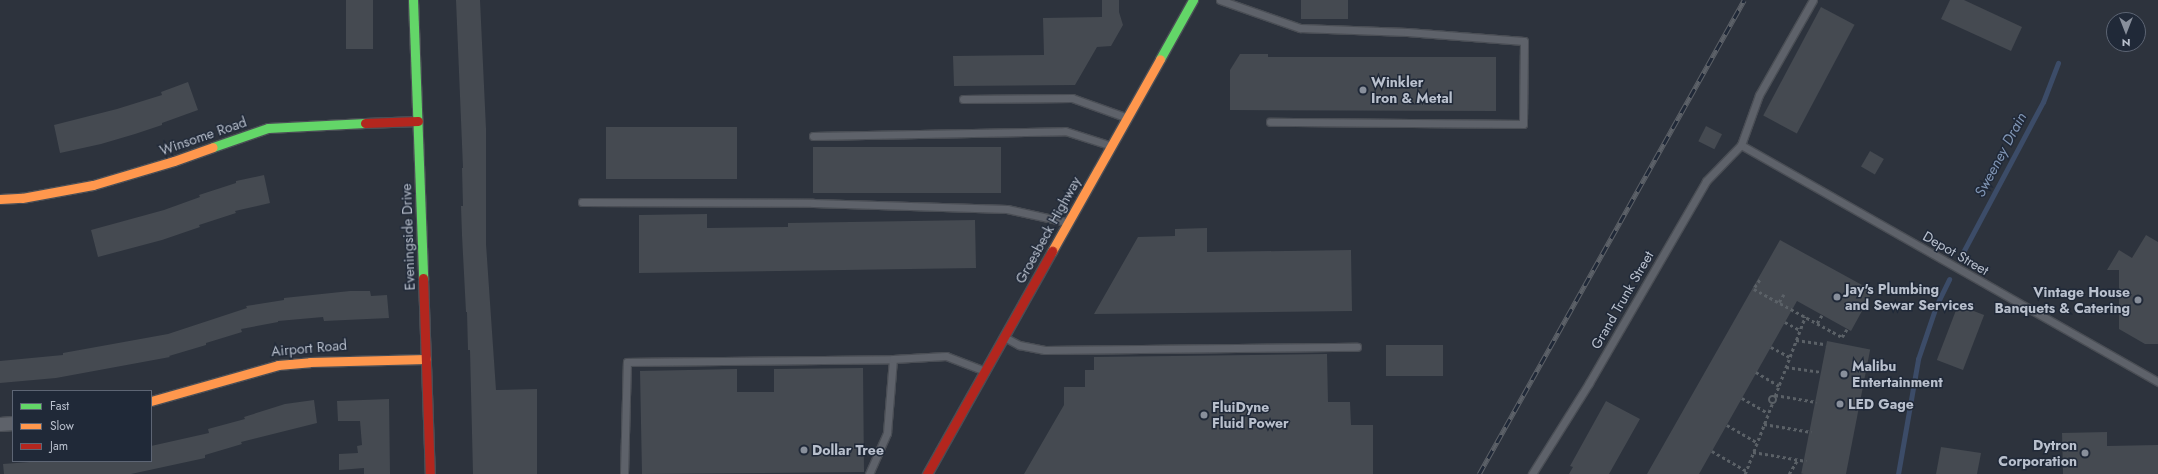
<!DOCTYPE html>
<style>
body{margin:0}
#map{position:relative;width:2158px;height:474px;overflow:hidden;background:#2d333d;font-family:Jost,sans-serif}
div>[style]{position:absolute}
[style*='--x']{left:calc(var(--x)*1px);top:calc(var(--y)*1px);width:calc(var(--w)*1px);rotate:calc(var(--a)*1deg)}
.stream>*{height:5px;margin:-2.5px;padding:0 2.5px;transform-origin:2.5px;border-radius:2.5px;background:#3c4c68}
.building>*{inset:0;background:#454a51;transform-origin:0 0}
.path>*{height:2.5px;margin-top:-1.25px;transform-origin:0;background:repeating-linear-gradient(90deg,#5b6167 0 3px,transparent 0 6px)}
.path>.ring{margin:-1.25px;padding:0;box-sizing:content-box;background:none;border:2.5px solid #5b6167;border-radius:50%}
.roads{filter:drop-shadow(1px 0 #4a4e55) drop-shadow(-1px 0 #4a4e55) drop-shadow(0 1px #4a4e55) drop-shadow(0 -1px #4a4e55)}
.lane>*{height:7px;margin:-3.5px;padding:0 3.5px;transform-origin:3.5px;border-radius:3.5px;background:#5e626a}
.street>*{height:13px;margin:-6.5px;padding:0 6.5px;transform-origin:6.5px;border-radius:6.5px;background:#5e626a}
.fast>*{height:9px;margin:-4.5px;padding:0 4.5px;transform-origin:4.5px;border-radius:4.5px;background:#63d668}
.slow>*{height:9px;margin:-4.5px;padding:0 4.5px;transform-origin:4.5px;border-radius:4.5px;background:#ff974d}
.jam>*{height:9px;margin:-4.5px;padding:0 4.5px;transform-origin:4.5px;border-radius:4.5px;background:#b3261e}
.rail>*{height:4.5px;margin-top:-2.25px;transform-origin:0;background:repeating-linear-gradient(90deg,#202938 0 9px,#5c6168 0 18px);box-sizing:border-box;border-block:1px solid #5c6168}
.dots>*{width:11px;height:11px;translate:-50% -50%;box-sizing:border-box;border:2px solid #202938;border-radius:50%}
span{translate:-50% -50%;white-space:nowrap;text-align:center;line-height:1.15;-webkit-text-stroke:3px #202938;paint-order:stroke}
.poi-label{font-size:14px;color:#b9c0cd;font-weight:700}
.left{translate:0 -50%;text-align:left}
.right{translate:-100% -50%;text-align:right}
.street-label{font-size:14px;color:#b9c0cd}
.water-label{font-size:15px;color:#8095b4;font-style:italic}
.legend{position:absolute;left:12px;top:390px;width:140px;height:72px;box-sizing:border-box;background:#202938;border:1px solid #5d6574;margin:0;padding:5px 7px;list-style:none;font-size:12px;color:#b9c0cd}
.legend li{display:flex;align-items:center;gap:8px;height:20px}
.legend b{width:20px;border:1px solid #5d6574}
.north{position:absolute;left:2106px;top:12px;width:40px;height:40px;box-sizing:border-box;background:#202938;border:1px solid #5d6574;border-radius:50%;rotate:180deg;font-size:11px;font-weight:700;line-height:16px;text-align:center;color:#b9c0cd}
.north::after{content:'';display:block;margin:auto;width:14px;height:18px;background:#888f9b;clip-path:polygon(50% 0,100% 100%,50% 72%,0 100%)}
</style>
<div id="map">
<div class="stream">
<div style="--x:1961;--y:256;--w:174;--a:-62"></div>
<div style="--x:2043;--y:102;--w:42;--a:-69"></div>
<div style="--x:1898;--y:474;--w:117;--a:-80.1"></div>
<div style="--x:1918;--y:359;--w:56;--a:-71.2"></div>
<div style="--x:1936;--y:306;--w:30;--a:-64"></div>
</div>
<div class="building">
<div style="left:346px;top:0;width:27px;height:49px"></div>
<div style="clip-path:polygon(456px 0,480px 0,486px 129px,486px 244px,496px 390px,537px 389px,537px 474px,473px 474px,470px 350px,468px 350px,467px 312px,466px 312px,462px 235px,461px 206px,463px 206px,462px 168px,463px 168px)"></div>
<div style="clip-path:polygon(1102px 0,1119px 0,1119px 12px,1123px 25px,1111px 46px,1097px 47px,1075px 85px,954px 86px,953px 56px,1044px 55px,1043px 18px,1102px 17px)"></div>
<div style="left:1301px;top:0;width:47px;height:19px"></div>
<div style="clip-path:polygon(1950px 0,1964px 0,2022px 27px,2011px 51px,1941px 19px)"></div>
<div style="left:1821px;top:7px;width:38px;height:123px;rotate:28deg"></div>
<div style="clip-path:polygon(1240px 54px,1268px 54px,1268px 57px,1496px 57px,1496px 111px,1230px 110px,1230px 70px)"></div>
<div style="clip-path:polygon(188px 82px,198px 110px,162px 123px,162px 125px,135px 134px,101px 144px,60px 153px,54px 125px,117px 109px,162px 95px,161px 92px)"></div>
<div style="left:1706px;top:126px;width:18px;height:17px;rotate:27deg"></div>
<div style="left:737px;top:127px;width:52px;height:131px;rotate:90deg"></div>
<div style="left:1001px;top:147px;width:46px;height:188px;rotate:90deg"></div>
<div style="left:1870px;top:151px;width:16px;height:18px;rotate:30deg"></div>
<div style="clip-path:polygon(264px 175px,270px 203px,235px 211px,236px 213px,199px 225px,200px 227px,162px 240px,98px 257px,91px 230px,164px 210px,200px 197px,199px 195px,236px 183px,236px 181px)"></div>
<div style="clip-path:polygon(707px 214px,707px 228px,788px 227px,788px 223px,975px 220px,976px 268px,639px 273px,639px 215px)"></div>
<div style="clip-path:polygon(1207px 228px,1207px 252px,1351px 250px,1352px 311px,1094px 314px,1138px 237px,1175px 236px,1175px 229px)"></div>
<div style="clip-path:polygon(2146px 235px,2158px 242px,2158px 344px,2145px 344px,2119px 329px,2119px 270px,2107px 270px,2119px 250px,2132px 258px)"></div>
<div style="clip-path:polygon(1780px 240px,1873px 291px,1851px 331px,1797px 301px,1699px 474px,1647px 474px)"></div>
<div style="clip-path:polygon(350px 291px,370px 291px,371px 296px,387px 295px,389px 318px,324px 321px,323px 317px,278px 321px,278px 322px,241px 329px,242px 332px,206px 343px,206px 345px,169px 356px,170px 357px,56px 378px,0 383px,0 361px,63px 355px,63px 353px,168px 334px,247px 308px,246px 306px,284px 300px,284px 298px)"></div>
<div style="left:1958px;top:305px;width:28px;height:59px;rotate:21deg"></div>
<div style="left:1827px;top:341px;width:44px;height:135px;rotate:11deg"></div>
<div style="left:1443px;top:345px;width:31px;height:57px;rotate:90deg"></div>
<div style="clip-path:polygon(1327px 354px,1328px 402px,1350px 402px,1351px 425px,1373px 425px,1373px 474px,1024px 474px,1064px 405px,1064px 387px,1085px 387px,1085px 370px,1094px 370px,1094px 357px)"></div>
<div style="clip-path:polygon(863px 368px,864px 472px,642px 474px,640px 371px,737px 369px,737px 392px,774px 392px,774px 369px)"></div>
<div style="clip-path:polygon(389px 399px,390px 474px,364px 474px,364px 468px,339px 470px,339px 454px,358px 453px,357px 446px,362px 445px,360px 421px,338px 421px,337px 401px)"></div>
<div style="clip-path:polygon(314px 400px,317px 423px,241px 442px,242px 444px,205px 455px,205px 458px,131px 474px,4px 474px,3px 464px,43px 461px,151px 461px,151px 446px,209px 433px,208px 429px,245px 419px,244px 417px,285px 404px)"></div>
<div style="clip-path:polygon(1606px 401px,1640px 419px,1609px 474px,1569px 474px,1573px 467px,1570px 466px)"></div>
<div style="clip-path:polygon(2107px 432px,2107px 446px,2158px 445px,2158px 474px,2063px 474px,2062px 433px)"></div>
<div style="clip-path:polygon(1941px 447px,1981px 453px,1977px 474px,1936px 474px)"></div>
</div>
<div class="path">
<div style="--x:1760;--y:280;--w:11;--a:124"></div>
<div style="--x:1754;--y:289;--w:100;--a:28.6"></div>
<div style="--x:1842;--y:337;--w:9;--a:-58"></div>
<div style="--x:1779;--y:302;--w:9;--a:-58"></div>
<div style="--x:1785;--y:322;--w:17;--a:28"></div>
<div style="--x:1817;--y:323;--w:9;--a:-58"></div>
<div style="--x:1796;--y:340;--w:30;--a:8"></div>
<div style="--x:1771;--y:347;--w:21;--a:28"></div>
<div style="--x:1786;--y:367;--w:35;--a:8"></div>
<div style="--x:1756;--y:372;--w:27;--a:31"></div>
<div style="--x:1775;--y:395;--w:42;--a:9.7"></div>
<div class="ring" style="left:1769px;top:396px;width:5.5px;height:5.5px"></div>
<div style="--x:1775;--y:396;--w:85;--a:-69.2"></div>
<div style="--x:1742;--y:398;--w:30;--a:30"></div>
<div style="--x:1764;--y:424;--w:48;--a:9.7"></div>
<div style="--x:1727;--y:425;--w:34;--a:30"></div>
<div style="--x:1712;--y:451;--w:39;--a:30"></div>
<div style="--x:1753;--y:452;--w:54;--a:9.6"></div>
<div style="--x:1745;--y:474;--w:75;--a:-68.9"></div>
<div style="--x:1789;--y:474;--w:17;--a:-59"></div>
</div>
<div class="roads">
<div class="lane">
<div style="--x:1220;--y:0;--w:85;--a:19.3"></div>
<div style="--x:1300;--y:28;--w:107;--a:2.1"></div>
<div style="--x:1407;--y:32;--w:117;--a:4.4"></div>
<div style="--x:1524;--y:41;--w:83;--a:90.7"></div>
<div style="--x:1523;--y:124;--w:253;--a:-179.5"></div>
<div style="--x:963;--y:99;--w:109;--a:-0.5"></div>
<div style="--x:1072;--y:98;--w:56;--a:19.7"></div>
<div style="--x:813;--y:136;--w:252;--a:-1.1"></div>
<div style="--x:1065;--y:131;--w:46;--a:17.7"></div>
<div style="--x:1741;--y:145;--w:480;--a:29.6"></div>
<div style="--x:582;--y:202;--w:231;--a:0.2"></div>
<div style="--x:813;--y:203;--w:194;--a:1.8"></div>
<div style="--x:1007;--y:209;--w:60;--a:12.4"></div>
<div style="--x:1006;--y:338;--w:15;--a:28"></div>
<div style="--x:1019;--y:345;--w:26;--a:11"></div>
<div style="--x:1045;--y:350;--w:312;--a:-0.6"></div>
<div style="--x:624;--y:474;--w:112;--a:-88.5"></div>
<div style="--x:627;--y:362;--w:266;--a:-0.6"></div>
<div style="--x:869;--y:474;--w:45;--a:-66.3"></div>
<div style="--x:887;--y:433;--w:74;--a:-85.4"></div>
<div style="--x:893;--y:359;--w:53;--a:-3.2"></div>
<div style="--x:946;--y:356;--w:39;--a:21"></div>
<div style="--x:1532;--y:474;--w:107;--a:-57.9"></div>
<div style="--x:1589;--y:383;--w:233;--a:-59.9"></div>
<div style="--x:1706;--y:181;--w:50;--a:-45.8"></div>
<div style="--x:1741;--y:145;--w:53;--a:-70.2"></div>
<div style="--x:1759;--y:95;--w:109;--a:-60.4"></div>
</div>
<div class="street">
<div style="--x:0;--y:424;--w:13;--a:-4"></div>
</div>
<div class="fast">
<div style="--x:413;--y:0;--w:278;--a:87.9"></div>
<div style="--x:1160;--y:59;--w:68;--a:-60.8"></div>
<div style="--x:213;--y:147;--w:58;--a:-19.1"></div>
<div style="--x:268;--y:128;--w:97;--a:-3"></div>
</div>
<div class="slow">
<div style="--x:0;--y:199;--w:22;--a:-3"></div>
<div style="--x:22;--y:198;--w:72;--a:-10.4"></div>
<div style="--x:93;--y:185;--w:84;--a:-16.5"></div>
<div style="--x:174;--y:161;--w:41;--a:-19.7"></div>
<div style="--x:1052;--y:251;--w:220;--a:-60.6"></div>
<div style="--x:151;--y:401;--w:132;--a:-15.8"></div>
<div style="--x:278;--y:365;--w:32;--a:-5"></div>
<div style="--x:310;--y:362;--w:116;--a:-1.5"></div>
</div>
<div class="jam">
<div style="--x:365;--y:123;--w:53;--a:-2.2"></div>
<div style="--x:423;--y:278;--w:196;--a:88"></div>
<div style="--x:927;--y:474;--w:256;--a:-60.7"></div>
</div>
</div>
<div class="rail">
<div style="--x:1479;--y:474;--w:543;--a:-60.79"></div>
</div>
<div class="dots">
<div style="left:1363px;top:90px;background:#888f9b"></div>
<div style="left:1837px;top:297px;background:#888f9b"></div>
<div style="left:2138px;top:300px;background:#888f9b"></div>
<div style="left:1844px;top:374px;background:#888f9b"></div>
<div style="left:1840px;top:404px;background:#888f9b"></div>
<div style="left:1204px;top:415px;background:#888f9b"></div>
<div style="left:804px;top:450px;background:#888f9b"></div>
<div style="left:2085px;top:453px;background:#888f9b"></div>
</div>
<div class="poi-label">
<span class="left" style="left:1371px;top:90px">Winkler<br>Iron &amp; Metal</span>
<span class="left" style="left:1845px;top:297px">Jay's Plumbing<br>and Sewar Services</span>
<span class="right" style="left:2130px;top:300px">Vintage House<br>Banquets &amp; Catering</span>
<span class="left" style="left:1852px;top:374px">Malibu<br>Entertainment</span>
<span class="left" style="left:1848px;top:404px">LED Gage</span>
<span class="left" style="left:1212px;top:415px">FluiDyne<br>Fluid Power</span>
<span class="right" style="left:2077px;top:453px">Dytron<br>Corporation</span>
<span class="left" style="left:812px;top:450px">Dollar Tree</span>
</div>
<div class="street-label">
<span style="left:203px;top:136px;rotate:-19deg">Winsome Road</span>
<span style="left:1048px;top:230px;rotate:-61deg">Groesbeck Highway</span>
<span style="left:408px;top:237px;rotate:-92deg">Eveningside Drive</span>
<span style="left:1956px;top:253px;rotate:30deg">Depot Street</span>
<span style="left:1622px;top:300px;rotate:-60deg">Grand Trunk Street</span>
<span style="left:309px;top:348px;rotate:-5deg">Airport Road</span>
</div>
<div class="water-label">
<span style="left:2001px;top:155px;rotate:-62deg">Sweeney Drain</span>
</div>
<ul class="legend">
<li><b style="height:5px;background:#63d668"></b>Fast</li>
<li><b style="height:5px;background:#ff974d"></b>Slow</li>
<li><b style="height:5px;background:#b3261e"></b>Jam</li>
</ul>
<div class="north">N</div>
</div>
